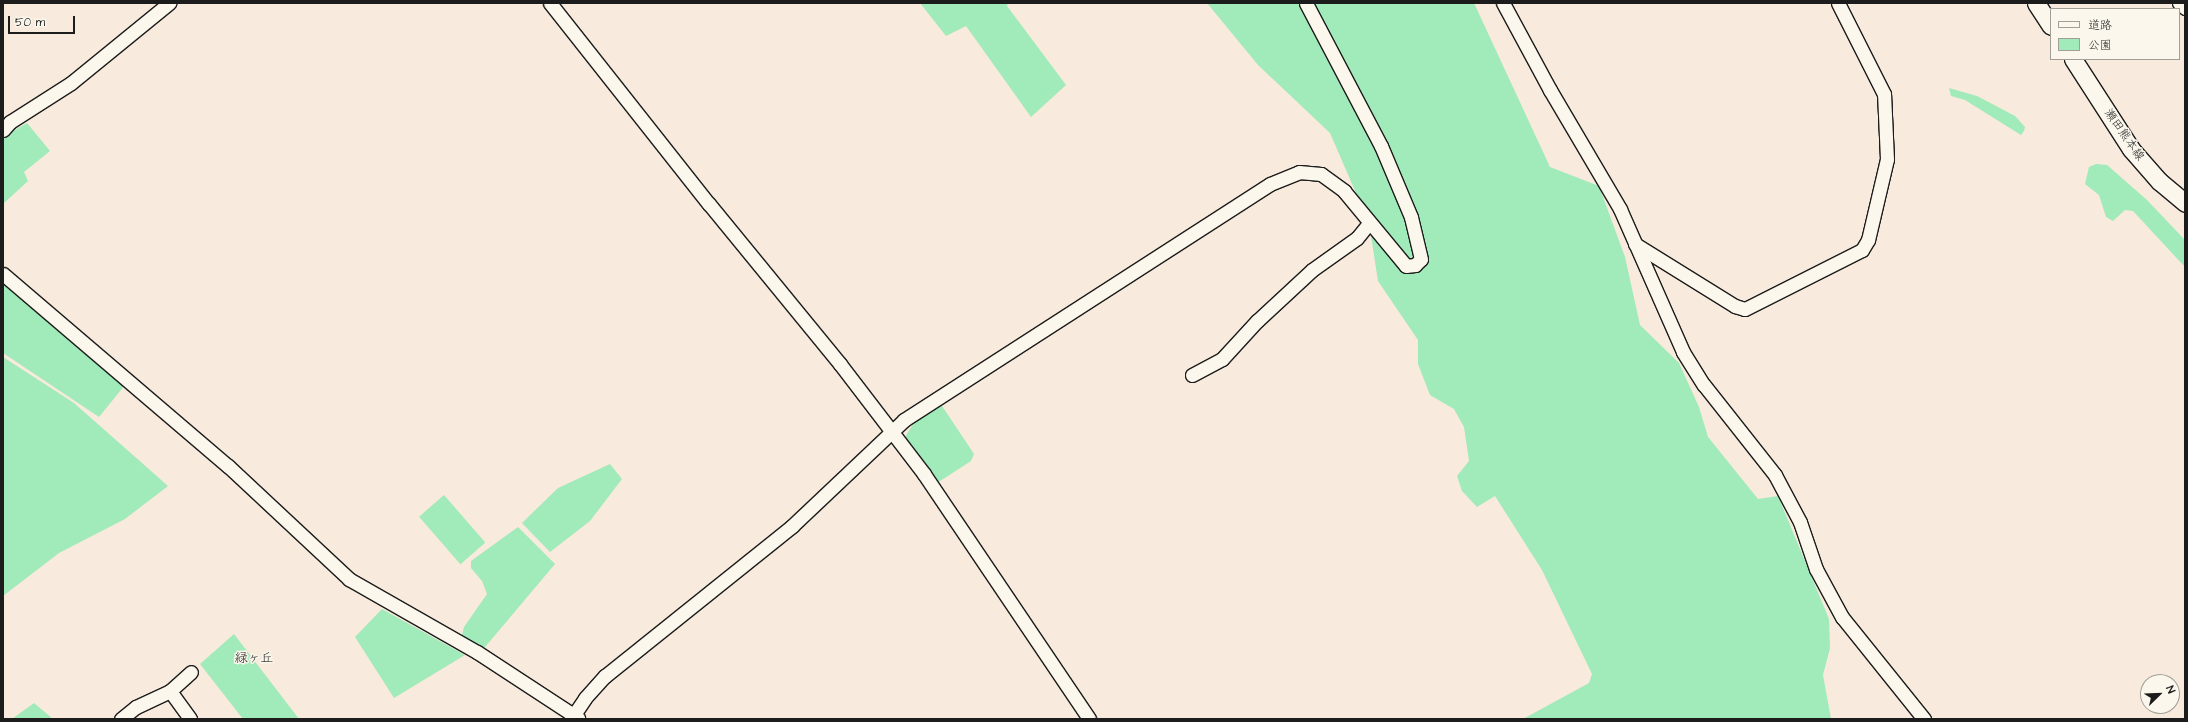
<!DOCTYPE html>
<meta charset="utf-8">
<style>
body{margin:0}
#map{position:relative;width:2188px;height:722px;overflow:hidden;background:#f8eadc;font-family:"Architects Daughter","Klee One",sans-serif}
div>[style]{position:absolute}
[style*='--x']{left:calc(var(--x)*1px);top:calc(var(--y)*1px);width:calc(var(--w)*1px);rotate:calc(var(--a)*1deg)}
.green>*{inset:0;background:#a1eab9;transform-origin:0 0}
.roads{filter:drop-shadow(1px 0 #1c1c1c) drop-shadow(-1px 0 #1c1c1c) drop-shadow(0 1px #1c1c1c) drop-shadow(0 -1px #1c1c1c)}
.minor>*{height:13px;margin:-6.5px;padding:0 6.5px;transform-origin:6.5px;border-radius:6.5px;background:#fbf7ec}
.major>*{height:17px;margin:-8.5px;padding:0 8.5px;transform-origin:8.5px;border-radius:8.5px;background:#fbf7ec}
span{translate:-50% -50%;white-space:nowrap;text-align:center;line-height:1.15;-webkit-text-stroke:3px #fbf7ec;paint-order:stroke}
.street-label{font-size:12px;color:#1c1c1c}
.neighbourhood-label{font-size:13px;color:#1c1c1c}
.frame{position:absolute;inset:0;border:4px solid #1c1c1c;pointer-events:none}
.legend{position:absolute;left:2050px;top:8px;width:130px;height:52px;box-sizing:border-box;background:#fbf7ec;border:1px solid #a29f99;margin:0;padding:5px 7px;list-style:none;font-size:12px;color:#1c1c1c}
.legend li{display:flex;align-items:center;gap:8px;height:20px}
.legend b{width:20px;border:1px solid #a29f99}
.north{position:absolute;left:2140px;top:674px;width:40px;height:40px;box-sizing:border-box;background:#fbf7ec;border:1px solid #a29f99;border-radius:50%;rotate:67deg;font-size:11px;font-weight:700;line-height:16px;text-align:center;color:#1c1c1c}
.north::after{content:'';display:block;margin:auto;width:14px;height:18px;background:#1c1c1c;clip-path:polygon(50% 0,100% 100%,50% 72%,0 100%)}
.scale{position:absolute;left:8px;top:16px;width:67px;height:18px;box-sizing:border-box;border:2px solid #1c1c1c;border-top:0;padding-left:5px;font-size:12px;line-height:14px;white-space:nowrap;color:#1c1c1c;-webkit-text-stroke:3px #fbf7ec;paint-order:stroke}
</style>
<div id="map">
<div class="green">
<div style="clip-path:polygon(920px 3px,1008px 3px,1007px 6px,1066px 85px,1031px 117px,966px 26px,946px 36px)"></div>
<div style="clip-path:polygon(1207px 3px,1474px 3px,1550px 167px,1599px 186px,1625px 257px,1640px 325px,1679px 363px,1699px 407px,1708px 437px,1758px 499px,1778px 496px,1829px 619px,1830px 648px,1823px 675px,1831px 719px,1523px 719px,1589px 683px,1592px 674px,1542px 570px,1495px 496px,1477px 507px,1462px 491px,1457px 476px,1469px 461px,1464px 427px,1454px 409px,1430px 395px,1418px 364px,1418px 340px,1378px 281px,1369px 223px,1330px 133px,1258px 65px)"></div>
<div style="clip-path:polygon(1949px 88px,1977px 96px,2015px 116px,2025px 127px,2024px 131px,2021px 135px,1965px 100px,1951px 96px)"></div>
<div style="clip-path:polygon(3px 120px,11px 132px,27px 123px,50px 151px,24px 172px,28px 181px,3px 204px)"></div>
<div style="clip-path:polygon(2096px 164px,2107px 165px,2147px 200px,2185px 240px,2185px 267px,2133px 211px,2125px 210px,2113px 221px,2106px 217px,2099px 195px,2085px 184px,2089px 167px)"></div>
<div style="clip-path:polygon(3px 282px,125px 385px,99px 417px,3px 353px)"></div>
<div style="clip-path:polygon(3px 357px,74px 403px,168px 486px,125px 519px,59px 553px,3px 596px)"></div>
<div style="clip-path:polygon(940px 403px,974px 454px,971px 461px,937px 483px,905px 437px,915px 421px)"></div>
<div style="clip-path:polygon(610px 464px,622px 479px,590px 521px,550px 552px,522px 523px,558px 488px)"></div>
<div style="left:444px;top:495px;width:63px;height:33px;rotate:49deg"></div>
<div style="clip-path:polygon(518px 527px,555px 564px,480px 653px,461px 639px,464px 627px,487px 594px,482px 581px,471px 568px,471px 561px)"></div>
<div style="clip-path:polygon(382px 609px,465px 655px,394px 698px,355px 637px)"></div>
<div style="clip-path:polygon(234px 634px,299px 719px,243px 719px,200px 664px)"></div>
<div style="clip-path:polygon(34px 703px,53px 719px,12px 719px)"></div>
</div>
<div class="roads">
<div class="minor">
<div style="--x:550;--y:3;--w:256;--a:51.7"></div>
<div style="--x:709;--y:204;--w:207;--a:50.7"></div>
<div style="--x:840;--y:364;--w:138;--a:52.6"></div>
<div style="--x:924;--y:474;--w:295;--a:56"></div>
<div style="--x:1503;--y:3;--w:99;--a:61.6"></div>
<div style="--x:1550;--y:90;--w:138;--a:59.5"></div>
<div style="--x:1620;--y:209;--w:156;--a:66.2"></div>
<div style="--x:1683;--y:352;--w:39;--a:58"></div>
<div style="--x:1704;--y:385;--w:115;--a:51.7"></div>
<div style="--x:1775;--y:475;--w:53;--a:62"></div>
<div style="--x:1800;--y:522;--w:50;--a:71.2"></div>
<div style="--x:1816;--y:569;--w:55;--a:61.6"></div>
<div style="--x:1842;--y:617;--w:131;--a:51.2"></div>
<div style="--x:2179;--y:3;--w:8;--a:40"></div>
<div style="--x:3;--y:130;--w:11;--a:-49"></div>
<div style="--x:10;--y:122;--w:72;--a:-32.6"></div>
<div style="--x:71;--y:83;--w:127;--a:-39.2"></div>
<div style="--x:1635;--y:244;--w:118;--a:31.8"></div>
<div style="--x:1735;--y:306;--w:10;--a:17"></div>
<div style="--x:1745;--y:309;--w:131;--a:-26.8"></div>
<div style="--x:1862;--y:250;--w:12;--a:-59"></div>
<div style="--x:1868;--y:240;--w:83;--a:-76.8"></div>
<div style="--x:1887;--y:159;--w:65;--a:-92.6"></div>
<div style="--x:1884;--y:94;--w:102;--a:-116.8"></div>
<div style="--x:3;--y:274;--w:296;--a:40.5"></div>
<div style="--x:228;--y:466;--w:166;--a:43"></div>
<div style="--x:349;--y:579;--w:147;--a:29.7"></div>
<div style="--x:477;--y:652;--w:121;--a:33.2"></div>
<div style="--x:1192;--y:375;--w:34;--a:-28"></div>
<div style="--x:1222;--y:359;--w:52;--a:-47.4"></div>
<div style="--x:1257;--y:321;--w:75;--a:-42.8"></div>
<div style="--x:1312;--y:270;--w:55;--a:-35.4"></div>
<div style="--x:1357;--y:238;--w:19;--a:-51"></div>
<div style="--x:170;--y:691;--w:34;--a:54"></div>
<div style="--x:121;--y:719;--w:19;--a:-39"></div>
<div style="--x:136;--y:707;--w:38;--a:-25"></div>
<div style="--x:170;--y:691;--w:28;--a:-42"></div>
<div style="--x:571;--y:719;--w:25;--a:-56"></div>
<div style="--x:585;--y:698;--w:30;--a:-48"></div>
<div style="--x:605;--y:676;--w:240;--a:-38.7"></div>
<div style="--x:792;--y:526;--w:154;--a:-43.4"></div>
<div style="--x:904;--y:420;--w:435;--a:-32.8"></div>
<div style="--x:1270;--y:184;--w:31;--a:-22"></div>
<div style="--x:1299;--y:172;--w:22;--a:5"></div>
<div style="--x:1321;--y:174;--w:29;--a:36"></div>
<div style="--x:1344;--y:191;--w:97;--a:50.4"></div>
<div style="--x:1406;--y:266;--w:9;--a:-6"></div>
<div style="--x:1415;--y:265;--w:8;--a:-45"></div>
<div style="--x:1421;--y:259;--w:43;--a:-103.4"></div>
<div style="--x:1411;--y:217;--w:77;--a:-112.9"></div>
<div style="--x:1381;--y:146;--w:161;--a:-117.7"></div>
</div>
<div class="major">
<div style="--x:2036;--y:3;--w:27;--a:57"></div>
<div style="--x:2073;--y:59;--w:107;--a:57.2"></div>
<div style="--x:2131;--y:149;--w:43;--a:48.8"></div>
<div style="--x:2159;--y:181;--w:34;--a:40"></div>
</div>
</div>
<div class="street-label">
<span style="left:2124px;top:135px;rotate:55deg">瀬田熊本線</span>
</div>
<div class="neighbourhood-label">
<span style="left:254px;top:658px">緑ヶ丘</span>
</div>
<div class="frame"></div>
<ul class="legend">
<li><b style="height:5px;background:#fbf7ec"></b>道路</li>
<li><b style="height:11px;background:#a1eab9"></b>公園</li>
</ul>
<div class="north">N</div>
<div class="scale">50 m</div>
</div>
